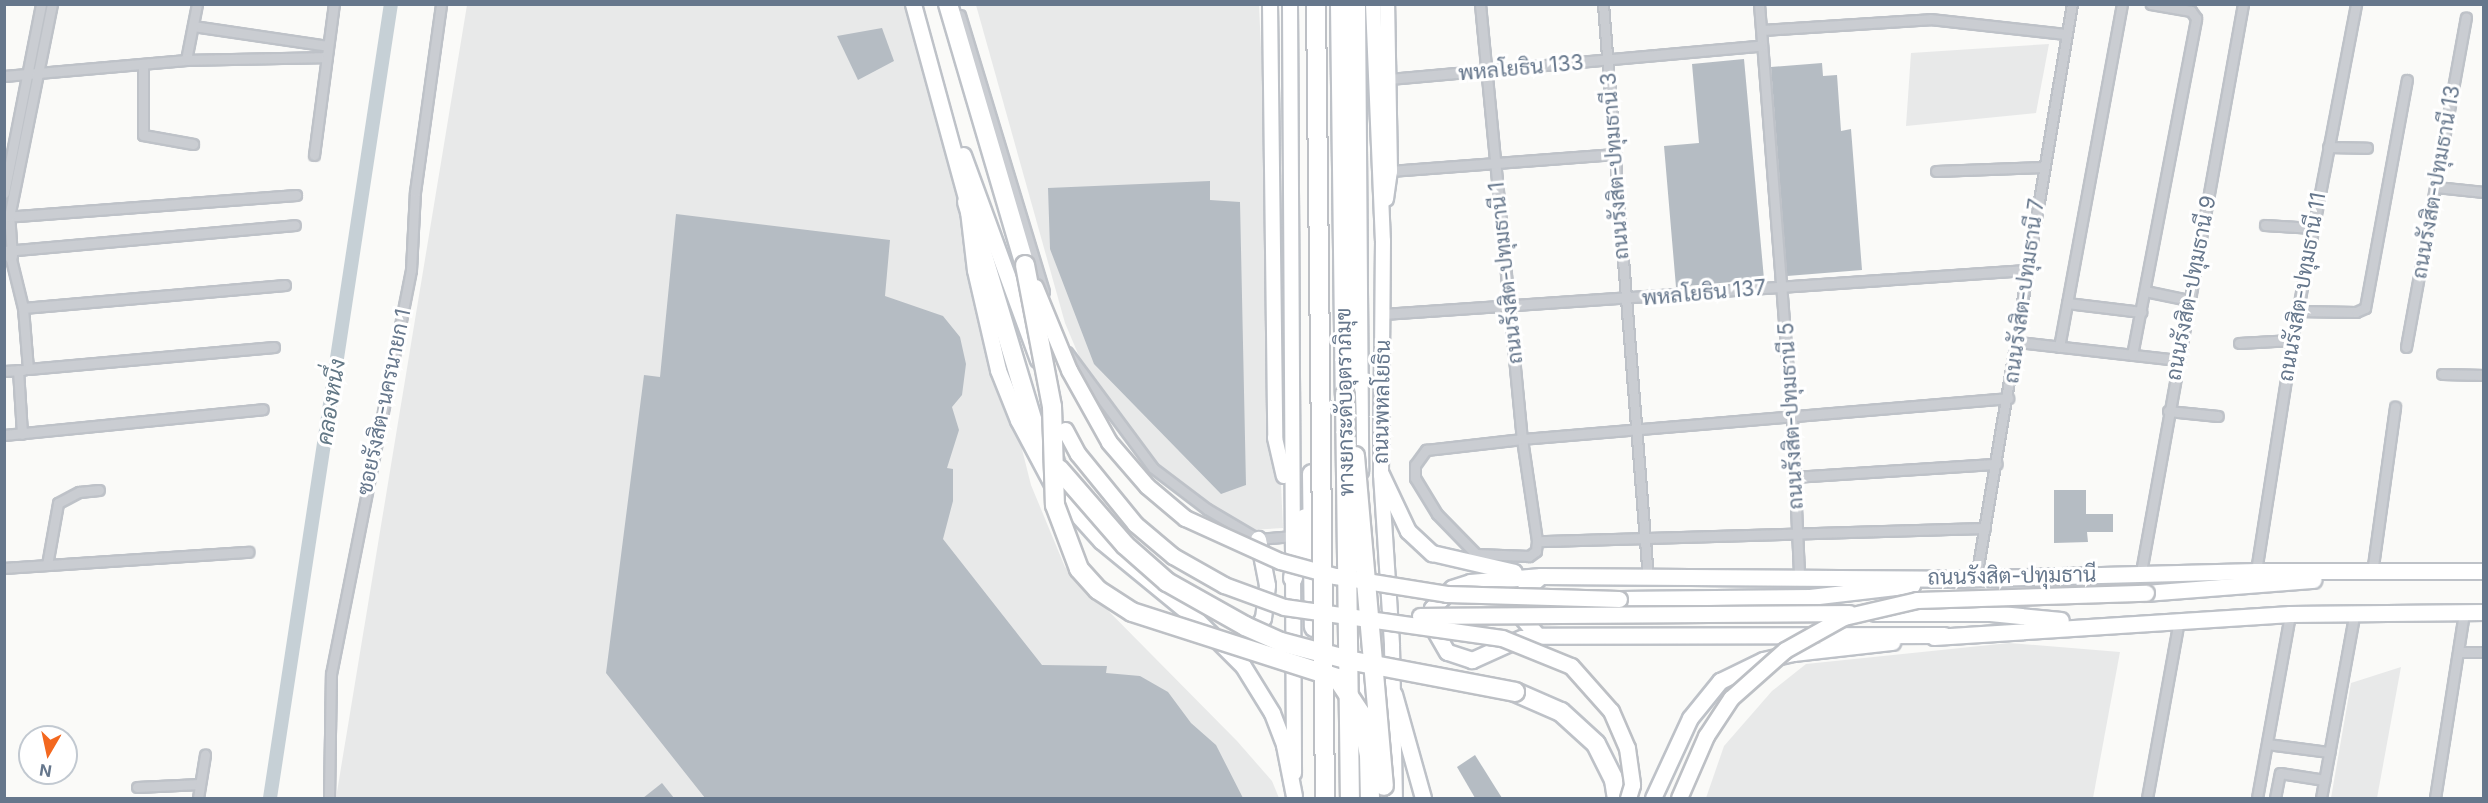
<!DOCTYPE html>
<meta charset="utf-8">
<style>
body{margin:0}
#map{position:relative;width:2488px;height:803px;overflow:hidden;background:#fafaf8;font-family:Inter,Sarabun,sans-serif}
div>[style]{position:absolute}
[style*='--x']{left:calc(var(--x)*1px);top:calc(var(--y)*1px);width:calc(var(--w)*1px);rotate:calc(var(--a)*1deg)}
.built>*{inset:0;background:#e8e9e9}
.canal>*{height:14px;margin:-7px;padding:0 7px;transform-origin:7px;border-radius:7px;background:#c6d0d6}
.building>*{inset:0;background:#b5bcc3}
.roads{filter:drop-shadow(2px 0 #bec2c8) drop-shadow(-2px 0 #bec2c8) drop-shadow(0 2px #bec2c8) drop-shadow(0 -2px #bec2c8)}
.street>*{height:9px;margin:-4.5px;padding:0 4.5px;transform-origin:4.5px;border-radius:4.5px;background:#cacdd2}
.secondary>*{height:14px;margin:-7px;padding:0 7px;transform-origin:7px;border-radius:7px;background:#fff}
.primary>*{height:15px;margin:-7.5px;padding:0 7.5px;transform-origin:7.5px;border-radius:7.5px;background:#fff}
.highway>*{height:18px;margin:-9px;padding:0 9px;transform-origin:9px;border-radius:9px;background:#fff}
.bridges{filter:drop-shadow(2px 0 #bdc0c5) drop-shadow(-2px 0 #bdc0c5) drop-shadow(0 2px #bdc0c5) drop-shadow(0 -2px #bdc0c5)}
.primary-bridge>*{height:15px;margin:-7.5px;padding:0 7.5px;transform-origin:7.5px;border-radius:7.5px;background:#fff}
.highway-bridge>*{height:18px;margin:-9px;padding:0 9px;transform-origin:9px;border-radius:9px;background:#fff}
span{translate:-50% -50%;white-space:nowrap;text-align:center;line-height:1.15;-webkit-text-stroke:6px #fff;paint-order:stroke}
.street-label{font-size:21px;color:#66778c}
.water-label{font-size:22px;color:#637886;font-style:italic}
.frame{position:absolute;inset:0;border:6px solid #66778c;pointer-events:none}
.north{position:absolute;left:18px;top:725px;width:60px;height:60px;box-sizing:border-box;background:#fff;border:2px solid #c2c9d1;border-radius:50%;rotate:189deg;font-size:16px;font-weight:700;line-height:24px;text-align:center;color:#66778c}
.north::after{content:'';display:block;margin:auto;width:21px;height:27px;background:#f3681f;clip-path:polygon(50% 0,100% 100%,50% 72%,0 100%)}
</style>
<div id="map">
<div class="built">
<div style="clip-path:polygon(467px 5px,910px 5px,1031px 485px,1065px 567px,1237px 741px,1272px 781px,1279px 798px,336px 798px)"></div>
<div style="clip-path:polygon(976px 5px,1259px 5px,1283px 528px,1249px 530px,1206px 507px,1153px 463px,1087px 375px,1065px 323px)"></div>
<div style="clip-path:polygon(2049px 44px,2036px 113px,1906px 126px,1911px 53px)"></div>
<div style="clip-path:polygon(2009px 643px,2120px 652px,2093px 798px,1706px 798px,1724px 746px,1772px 691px,1806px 664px)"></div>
<div style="clip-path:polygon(2401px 667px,2377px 798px,2331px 798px,2351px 683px)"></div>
</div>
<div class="canal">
<div style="--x:270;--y:798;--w:803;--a:-81.34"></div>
</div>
<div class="building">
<div style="clip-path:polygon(882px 28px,894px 61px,858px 80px,837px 36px)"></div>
<div style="clip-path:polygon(1744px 59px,1764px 279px,1676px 287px,1664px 146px,1699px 143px,1692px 64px)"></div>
<div style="clip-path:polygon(1822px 63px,1823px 76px,1837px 75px,1841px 131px,1851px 129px,1862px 270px,1787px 276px,1771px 67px)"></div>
<div style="clip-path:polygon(1210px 181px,1210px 200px,1240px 202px,1246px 485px,1221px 494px,1094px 364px,1050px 249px,1048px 188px)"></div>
<div style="clip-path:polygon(676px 214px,890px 240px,885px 296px,943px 316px,960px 337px,966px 364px,962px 395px,952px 407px,959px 430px,947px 468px,953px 469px,953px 501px,943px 539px,1042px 665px,1107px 666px,1106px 673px,1140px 676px,1168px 692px,1191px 723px,1216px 745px,1243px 798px,705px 798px,606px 673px,644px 375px,660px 377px)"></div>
<div style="clip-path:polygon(2054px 490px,2086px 490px,2086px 514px,2113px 514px,2113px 532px,2087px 532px,2088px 542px,2054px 543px)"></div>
<div style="clip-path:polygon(1475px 755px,1502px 798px,1475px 798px,1457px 767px)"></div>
<div style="clip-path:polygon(662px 783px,674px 798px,643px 798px)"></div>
</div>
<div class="roads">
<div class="street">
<div style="--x:1480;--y:4;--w:437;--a:84.5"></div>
<div style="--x:1522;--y:439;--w:103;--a:81.6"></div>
<div style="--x:1603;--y:4;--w:576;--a:85.52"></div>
<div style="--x:1759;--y:4;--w:416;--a:85.5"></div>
<div style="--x:1792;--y:419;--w:157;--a:87.4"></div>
<div style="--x:960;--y:15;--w:289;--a:73.1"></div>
<div style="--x:193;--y:26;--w:136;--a:8.4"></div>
<div style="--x:1762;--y:30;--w:168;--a:-3.7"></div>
<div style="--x:1930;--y:19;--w:136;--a:6.3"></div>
<div style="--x:186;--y:60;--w:57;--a:-78.9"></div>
<div style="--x:143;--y:64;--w:71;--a:90"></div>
<div style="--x:143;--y:135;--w:51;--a:10.2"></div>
<div style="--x:4;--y:76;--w:183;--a:-5"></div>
<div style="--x:186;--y:60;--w:141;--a:-1.2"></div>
<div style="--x:1388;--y:79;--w:374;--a:-5.1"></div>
<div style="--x:2328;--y:147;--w:39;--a:1"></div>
<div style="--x:314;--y:155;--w:152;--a:-82.5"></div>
<div style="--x:1390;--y:171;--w:226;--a:-4.3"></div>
<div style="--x:1936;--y:171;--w:107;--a:-2.1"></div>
<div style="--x:2436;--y:187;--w:48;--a:5.9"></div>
<div style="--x:4;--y:193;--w:193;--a:-78.9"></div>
<div style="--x:4;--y:217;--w:293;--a:-4.3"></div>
<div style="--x:2265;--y:225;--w:48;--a:3.6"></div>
<div style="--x:4;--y:251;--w:11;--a:49"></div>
<div style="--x:11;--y:259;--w:50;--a:76.2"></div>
<div style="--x:23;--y:308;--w:61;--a:85.3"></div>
<div style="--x:28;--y:369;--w:247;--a:-5.1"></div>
<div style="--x:5;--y:251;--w:291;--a:-5.1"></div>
<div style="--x:12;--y:256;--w:39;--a:-94"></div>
<div style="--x:9;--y:217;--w:217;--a:-78.6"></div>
<div style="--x:2145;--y:291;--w:45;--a:11.6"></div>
<div style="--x:2067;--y:303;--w:75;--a:6.9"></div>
<div style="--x:23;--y:308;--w:263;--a:-5"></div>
<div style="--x:2298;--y:311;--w:58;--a:1"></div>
<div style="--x:2356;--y:312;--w:10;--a:-24"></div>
<div style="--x:2365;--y:308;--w:232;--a:-79.6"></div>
<div style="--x:1383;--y:314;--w:645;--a:-3.91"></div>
<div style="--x:2018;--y:342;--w:161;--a:6.4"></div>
<div style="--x:2239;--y:343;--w:53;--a:-3.2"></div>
<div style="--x:2059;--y:347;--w:349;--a:-79.6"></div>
<div style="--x:2406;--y:347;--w:335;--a:-79.7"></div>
<div style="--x:1067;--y:352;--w:144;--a:53.4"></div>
<div style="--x:1153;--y:468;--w:68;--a:37.2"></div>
<div style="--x:1207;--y:509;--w:59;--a:30.5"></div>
<div style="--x:1258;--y:539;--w:35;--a:-5"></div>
<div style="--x:2132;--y:355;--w:343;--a:-79.2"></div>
<div style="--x:2196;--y:18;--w:9;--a:-126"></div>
<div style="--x:2191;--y:11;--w:41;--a:-170.1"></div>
<div style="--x:18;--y:370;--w:64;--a:86.4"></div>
<div style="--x:4;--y:371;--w:19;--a:-3"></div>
<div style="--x:2442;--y:374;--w:42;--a:1.4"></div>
<div style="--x:2168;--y:411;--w:50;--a:5.7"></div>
<div style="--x:4;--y:435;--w:260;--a:-5.7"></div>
<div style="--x:1794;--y:477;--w:203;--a:-3.7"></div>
<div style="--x:1985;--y:528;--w:448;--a:178.3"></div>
<div style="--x:1537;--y:541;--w:10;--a:96"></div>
<div style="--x:1536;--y:551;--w:9;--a:144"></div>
<div style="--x:1529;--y:556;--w:53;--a:-177.8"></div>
<div style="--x:1476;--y:554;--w:56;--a:-134.3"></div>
<div style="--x:1437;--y:514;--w:42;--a:-121.4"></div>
<div style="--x:1415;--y:478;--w:13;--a:-90"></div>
<div style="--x:1415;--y:465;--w:19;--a:-54"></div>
<div style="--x:1426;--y:450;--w:97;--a:-6.5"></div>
<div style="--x:1522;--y:439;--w:488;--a:-4.8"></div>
<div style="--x:47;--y:565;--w:63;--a:-79.9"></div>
<div style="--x:58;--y:503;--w:24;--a:-28"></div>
<div style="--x:79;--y:492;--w:20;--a:-6"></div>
<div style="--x:4;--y:568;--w:245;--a:-3.8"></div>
<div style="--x:2256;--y:571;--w:234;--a:-81.1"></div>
<div style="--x:2292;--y:340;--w:342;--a:-79.2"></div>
<div style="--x:2141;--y:572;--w:577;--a:-79.82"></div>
<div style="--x:2372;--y:573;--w:168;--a:-82.1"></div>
<div style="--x:1976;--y:578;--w:582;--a:-80.51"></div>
<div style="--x:2460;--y:652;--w:24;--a:0"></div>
<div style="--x:2267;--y:744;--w:63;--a:7.4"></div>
<div style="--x:137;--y:787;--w:63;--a:-2.7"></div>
<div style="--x:198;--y:798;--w:44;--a:-80.8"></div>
<div style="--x:329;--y:798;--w:124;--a:-89.1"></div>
<div style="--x:331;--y:674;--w:412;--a:-78.8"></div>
<div style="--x:411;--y:270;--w:78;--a:-87.1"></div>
<div style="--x:415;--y:192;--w:190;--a:-82.1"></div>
<div style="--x:2147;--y:798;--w:180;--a:-79.8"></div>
<div style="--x:2257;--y:798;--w:187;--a:-79.8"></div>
<div style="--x:2275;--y:798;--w:25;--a:-79"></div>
<div style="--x:2280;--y:773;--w:45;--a:9"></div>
<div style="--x:2321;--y:798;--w:190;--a:-79.7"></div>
<div style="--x:2435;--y:798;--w:187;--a:-81.1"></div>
</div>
<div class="secondary">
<div style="--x:1270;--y:4;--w:434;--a:89.3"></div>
<div style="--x:1275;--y:438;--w:39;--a:77"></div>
<div style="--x:1290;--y:4;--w:547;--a:89.69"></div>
<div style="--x:1373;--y:4;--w:237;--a:87.6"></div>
<div style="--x:1383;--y:241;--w:233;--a:90.5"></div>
<div style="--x:1381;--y:474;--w:172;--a:86.3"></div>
<div style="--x:1392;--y:646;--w:152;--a:88.9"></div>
<div style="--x:1386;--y:199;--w:28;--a:-82"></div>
<div style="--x:1390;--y:171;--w:167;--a:-91"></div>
<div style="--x:1293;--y:571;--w:202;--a:89.7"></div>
</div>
<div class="primary">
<div style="--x:913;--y:4;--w:205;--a:74.7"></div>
<div style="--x:967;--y:202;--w:68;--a:83.3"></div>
<div style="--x:975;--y:270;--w:103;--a:77"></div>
<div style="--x:998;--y:370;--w:54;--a:68.2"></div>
<div style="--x:1018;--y:420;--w:79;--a:62.1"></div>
<div style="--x:1055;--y:490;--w:69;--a:48"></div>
<div style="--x:1101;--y:541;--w:123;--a:39.4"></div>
<div style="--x:1196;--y:619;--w:66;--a:45"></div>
<div style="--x:1243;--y:666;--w:55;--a:58.3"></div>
<div style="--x:1272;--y:713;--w:34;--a:69"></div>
<div style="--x:1284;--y:745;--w:52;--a:78.9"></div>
<div style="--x:963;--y:155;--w:218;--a:69.9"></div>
<div style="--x:1381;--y:474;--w:63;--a:64.7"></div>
<div style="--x:1408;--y:531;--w:33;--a:43"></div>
<div style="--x:1432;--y:553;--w:84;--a:13"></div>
<div style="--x:2146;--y:593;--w:168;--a:-4.5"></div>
<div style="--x:1619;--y:599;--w:191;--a:-0.6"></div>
<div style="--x:1810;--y:597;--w:103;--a:-6.7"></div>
<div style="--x:1875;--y:613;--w:115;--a:0"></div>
<div style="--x:1990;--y:613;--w:71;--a:5.6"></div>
<div style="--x:1944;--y:635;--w:406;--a:179.9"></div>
<div style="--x:1538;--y:636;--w:17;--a:173"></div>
<div style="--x:1521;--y:638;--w:54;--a:155.8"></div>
<div style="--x:1472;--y:660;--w:26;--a:-162"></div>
<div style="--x:1447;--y:652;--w:34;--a:-120"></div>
<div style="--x:1430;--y:623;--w:15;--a:-82"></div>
<div style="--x:1432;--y:608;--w:28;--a:-45"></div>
<div style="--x:1452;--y:588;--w:19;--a:-18"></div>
<div style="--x:1470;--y:582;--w:71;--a:-4.8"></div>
<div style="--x:1541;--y:576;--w:409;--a:0.4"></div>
<div style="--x:1950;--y:579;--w:306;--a:-1.5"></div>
<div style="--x:2256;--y:571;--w:228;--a:0"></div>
<div style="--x:1538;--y:636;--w:30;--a:-131"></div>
<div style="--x:1518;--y:613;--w:22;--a:-77"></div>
<div style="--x:1523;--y:592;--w:24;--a:-42"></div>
<div style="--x:1934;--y:637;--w:357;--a:-3.7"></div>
<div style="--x:2290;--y:614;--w:194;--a:-0.6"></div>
<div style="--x:1233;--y:648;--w:18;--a:-22"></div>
<div style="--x:1250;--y:641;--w:26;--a:-61"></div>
<div style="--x:1263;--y:618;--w:33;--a:-83"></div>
<div style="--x:1267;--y:585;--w:47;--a:-101.1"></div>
<div style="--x:1394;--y:694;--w:108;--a:74.4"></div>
<div style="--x:1653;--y:798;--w:88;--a:-65.2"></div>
<div style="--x:1690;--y:718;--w:48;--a:-51"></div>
<div style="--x:1720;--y:681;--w:48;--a:-26"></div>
<div style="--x:1763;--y:660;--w:32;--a:-13"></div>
<div style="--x:1794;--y:653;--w:99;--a:-6.4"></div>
</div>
<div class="highway">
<div style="--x:948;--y:4;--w:272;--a:73.6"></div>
<div style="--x:1340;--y:4;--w:391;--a:89.3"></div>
<div style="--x:1356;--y:4;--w:467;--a:89.6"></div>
<div style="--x:967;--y:202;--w:230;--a:73.3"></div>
<div style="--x:1033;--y:422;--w:46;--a:61.2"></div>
<div style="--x:1312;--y:474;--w:153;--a:89.3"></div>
<div style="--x:1293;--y:578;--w:61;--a:-78.7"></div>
<div style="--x:1359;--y:582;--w:216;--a:89.7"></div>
<div style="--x:1515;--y:692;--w:50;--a:23.5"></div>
<div style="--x:1561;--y:712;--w:47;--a:42.4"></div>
<div style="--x:1596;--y:744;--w:40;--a:63.4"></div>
<div style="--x:1614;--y:780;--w:18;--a:81"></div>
</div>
</div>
<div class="bridges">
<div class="primary-bridge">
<div style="--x:1035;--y:287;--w:90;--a:67.7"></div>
<div style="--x:1069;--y:370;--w:82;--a:60.9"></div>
<div style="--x:1109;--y:442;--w:58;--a:49.2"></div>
<div style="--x:1147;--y:486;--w:50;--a:40.1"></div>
<div style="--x:1185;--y:518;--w:104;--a:24.4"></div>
<div style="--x:1280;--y:561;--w:57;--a:15.3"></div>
<div style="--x:1335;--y:576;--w:113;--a:9.1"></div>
<div style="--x:1447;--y:594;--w:172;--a:1.7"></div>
<div style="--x:1065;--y:430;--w:27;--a:62"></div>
<div style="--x:1078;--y:454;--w:90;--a:50.8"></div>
<div style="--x:1135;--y:524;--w:50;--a:40.1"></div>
<div style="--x:1173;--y:556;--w:59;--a:29.6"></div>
<div style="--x:1224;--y:585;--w:64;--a:20.1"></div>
<div style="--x:1284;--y:607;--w:220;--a:8.1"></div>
<div style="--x:1502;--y:638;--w:74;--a:22.1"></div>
<div style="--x:1571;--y:666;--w:60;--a:48.4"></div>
<div style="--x:1611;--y:711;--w:40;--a:66.6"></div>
<div style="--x:1627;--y:748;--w:37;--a:82"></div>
<div style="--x:1632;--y:785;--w:14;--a:107"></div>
<div style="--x:1420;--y:616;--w:429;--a:-0.4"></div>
<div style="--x:1679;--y:798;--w:68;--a:-66.5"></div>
<div style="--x:1706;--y:736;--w:45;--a:-56.7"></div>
<div style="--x:1731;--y:698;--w:72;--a:-41.6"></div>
<div style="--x:1785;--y:650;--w:68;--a:-29.2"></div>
<div style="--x:1844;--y:617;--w:75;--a:-13.1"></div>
<div style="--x:1917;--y:600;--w:229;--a:-1.8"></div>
</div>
<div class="highway-bridge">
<div style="--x:1316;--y:4;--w:794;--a:89.35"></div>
<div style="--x:1025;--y:265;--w:144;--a:79.2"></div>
<div style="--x:1052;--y:406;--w:99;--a:88.3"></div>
<div style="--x:1055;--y:505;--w:68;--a:69.4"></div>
<div style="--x:1079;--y:569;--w:28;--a:48"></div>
<div style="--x:1098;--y:590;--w:40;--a:32.9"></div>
<div style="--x:1132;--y:612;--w:215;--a:17.8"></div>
<div style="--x:1337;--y:678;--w:43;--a:56.3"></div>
<div style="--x:1361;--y:714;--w:42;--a:79"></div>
<div style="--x:1369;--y:755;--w:43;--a:88.7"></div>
<div style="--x:1345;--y:395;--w:403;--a:89.3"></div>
<div style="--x:1355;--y:456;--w:331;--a:85"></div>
<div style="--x:1059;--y:469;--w:101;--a:49"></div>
<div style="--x:1125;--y:545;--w:56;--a:41.4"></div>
<div style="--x:1167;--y:582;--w:90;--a:29.4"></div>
<div style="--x:1245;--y:626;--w:39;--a:24"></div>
<div style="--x:1281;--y:642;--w:74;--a:14.8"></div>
<div style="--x:1353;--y:661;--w:165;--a:10.8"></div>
</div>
</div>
<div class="street-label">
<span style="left:1521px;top:68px;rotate:-5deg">พหลโยธิน 133</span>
<span style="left:1615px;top:166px;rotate:-94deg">ถนนรังสิต-ปทุมธานี 3</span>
<span style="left:2436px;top:182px;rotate:-80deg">ถนนรังสิต-ปทุมธานี 13</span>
<span style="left:1506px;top:273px;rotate:-96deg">ถนนรังสิต-ปทุมธานี 1</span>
<span style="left:2302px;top:287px;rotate:-80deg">ถนนรังสิต-ปทุมธานี 11</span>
<span style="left:2191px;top:288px;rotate:-79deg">ถนนรังสิต-ปทุมธานี 9</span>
<span style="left:2024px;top:291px;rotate:-82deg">ถนนรังสิต-ปทุมธานี 7</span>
<span style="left:1704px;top:293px;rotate:-5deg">พหลโยธิน 137</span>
<span style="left:384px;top:402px;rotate:-78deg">ซอยรังสิต-นครนายก 1</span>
<span style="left:1345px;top:402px;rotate:-91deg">ทางยกระดับอุตราภิมุข</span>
<span style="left:1382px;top:402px;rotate:-89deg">ถนนพหลโยธิน</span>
<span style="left:1791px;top:416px;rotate:-93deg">ถนนรังสิต-ปทุมธานี 5</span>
<span style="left:2012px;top:576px;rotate:-1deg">ถนนรังสิต-ปทุมธานี</span>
</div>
<div class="water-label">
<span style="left:331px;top:402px;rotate:-81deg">คลองหนึ่ง</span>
</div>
<div class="frame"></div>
<div class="north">N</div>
</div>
